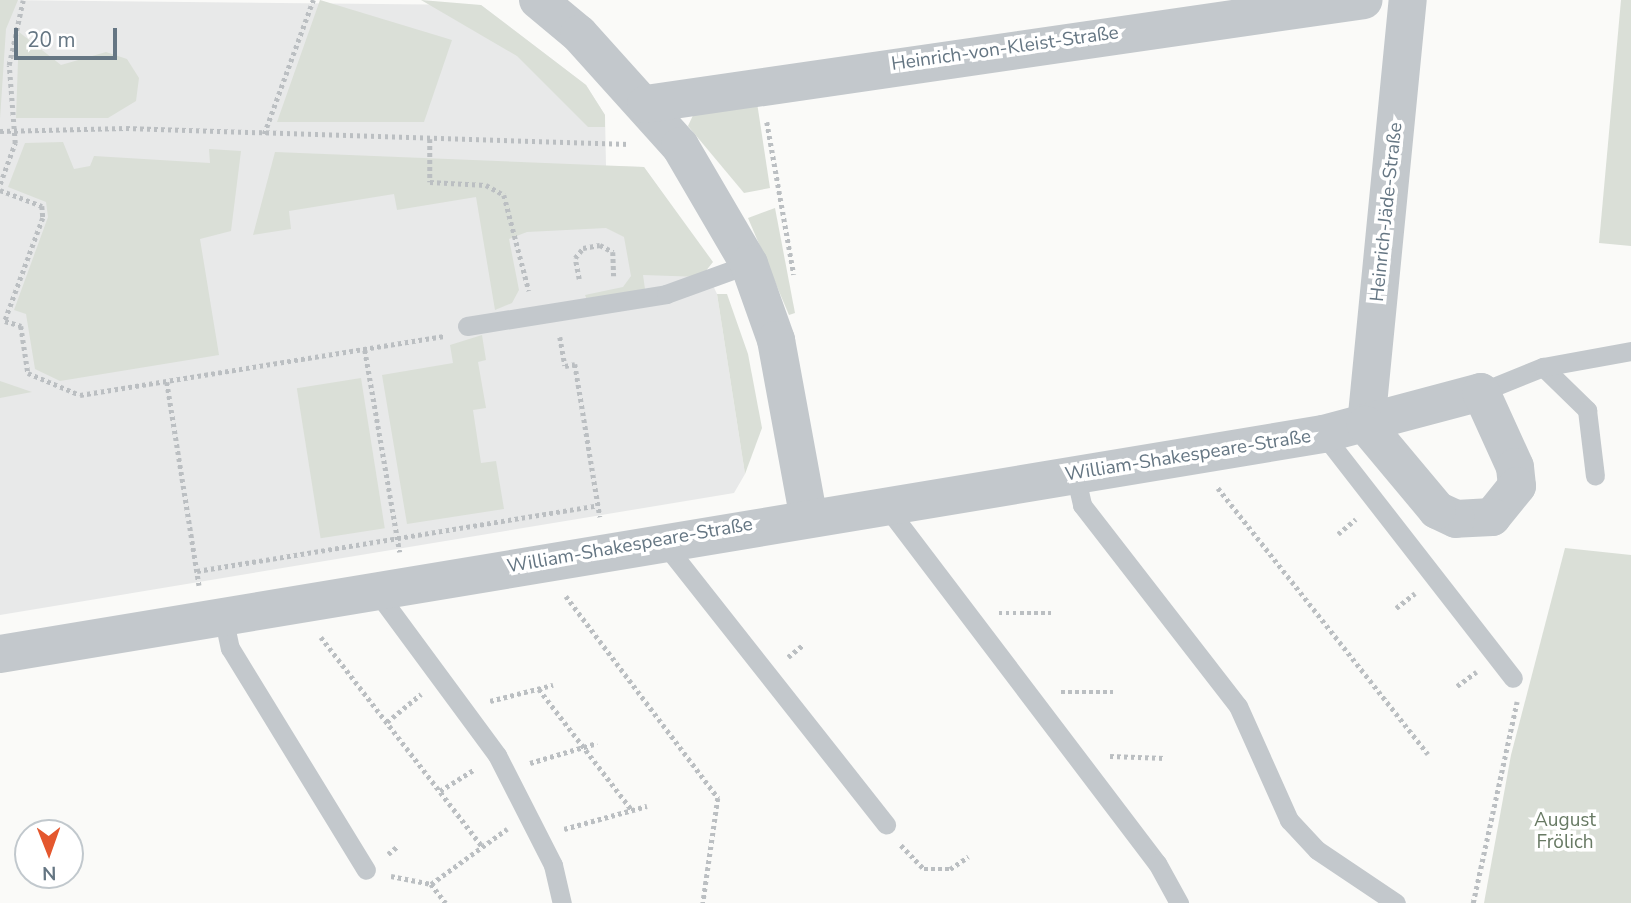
<!DOCTYPE html>
<meta charset="utf-8">
<style>
body{margin:0}
#map{position:relative;width:1631px;height:903px;overflow:hidden;background:#fafaf8;font-family:"Nunito Sans",sans-serif}
div>[style]{position:absolute}
[style*='--x']{left:calc(var(--x)*1px);top:calc(var(--y)*1px);width:calc(var(--w)*1px);rotate:calc(var(--a)*1deg)}
.built>*{inset:0;background:#e8e9e9}
.green>*{inset:0;background:#dadfd7;transform-origin:0 0}
.path>*{height:4.5px;margin-top:-2.25px;transform-origin:0;background:repeating-linear-gradient(90deg,#bbbfc2 0 3.5px,transparent 0 7px)}
.service>*{height:19px;margin:-9.5px;padding:0 9.5px;transform-origin:9.5px;border-radius:9.5px;background:#c3c8cc}
.minor>*{height:38px;margin:-19px;padding:0 19px;transform-origin:19px;border-radius:19px;background:#c3c8cc}
span{translate:-50% -50%;white-space:nowrap;text-align:center;line-height:1.15;-webkit-text-stroke:7px #fff;paint-order:stroke}
.street-label{font-size:19px;color:#657683}
.park-label{font-size:19px;color:#687a64}
.north{position:absolute;left:14px;top:819px;width:70px;height:70px;box-sizing:border-box;background:#fff;border:2px solid #c1c8cd;border-radius:50%;rotate:179deg;font-size:19px;font-weight:700;line-height:28px;text-align:center;color:#657683}
.north::after{content:'';display:block;margin:auto;width:24px;height:32px;background:#e4572e;clip-path:polygon(50% 0,100% 100%,50% 72%,0 100%)}
.scale{position:absolute;left:14px;top:28px;width:103px;height:32px;box-sizing:border-box;border:4px solid #657683;border-top:0;padding-left:9px;font-size:21px;line-height:24px;white-space:nowrap;color:#657683;-webkit-text-stroke:5px #fff;paint-order:stroke}
</style>
<div id="map">
<div class="built">
<div style="clip-path:polygon(0 0,481px 5px,586px 85px,605px 115px,606px 166px,644px 167px,685px 225px,717px 294px,745px 474px,734px 493px,0 615px)"></div>
</div>
<div class="green">
<div style="clip-path:polygon(0 0,18px 0,6px 29px,0 119px)"></div>
<div style="clip-path:polygon(320px 0,452px 40px,424px 122px,277px 122px)"></div>
<div style="clip-path:polygon(421px 0,481px 5px,586px 85px,605px 115px,605px 127px,588px 127px,517px 56px)"></div>
<div style="clip-path:polygon(1621px 0,1631px 0,1631px 246px,1599px 243px)"></div>
<div style="clip-path:polygon(19px 32px,61px 65px,106px 52px,127px 59px,139px 78px,136px 101px,108px 118px,16px 118px)"></div>
<div style="clip-path:polygon(756px 96px,770px 188px,744px 193px,688px 126px,695px 111px)"></div>
<div style="clip-path:polygon(63px 142px,74px 169px,90px 166px,94px 156px,210px 163px,209px 149px,241px 151px,231px 231px,200px 239px,219px 355px,60px 381px,35px 369px,26px 314px,14px 310px,48px 217px,46px 202px,8px 187px,25px 143px)"></div>
<div style="clip-path:polygon(275px 152px,644px 167px,713px 262px,701px 277px,643px 275px,645px 289px,587px 300px,585px 295px,623px 287px,631px 276px,624px 237px,606px 228px,527px 232px,509px 239px,519px 290px,512px 303px,495px 310px,476px 197px,397px 210px,394px 194px,289px 211px,291px 229px,253px 235px)"></div>
<div style="clip-path:polygon(775px 208px,795px 313px,789px 315px,748px 218px)"></div>
<div style="clip-path:polygon(717px 294px,727px 294px,748px 354px,762px 428px,745px 474px)"></div>
<div style="clip-path:polygon(482px 335px,486px 360px,478px 362px,486px 408px,473px 410px,481px 463px,496px 461px,504px 509px,407px 524px,382px 375px,453px 363px,450px 345px)"></div>
<div style="left:361px;top:378px;width:152px;height:65px;rotate:81deg"></div>
<div style="clip-path:polygon(0 381px,32px 392px,0 398px)"></div>
<div style="clip-path:polygon(1565px 548px,1631px 555px,1631px 903px,1484px 903px,1511px 755px)"></div>
</div>
<div class="path">
<div style="--x:767;--y:122;--w:155;--a:80"></div>
<div style="--x:0;--y:131;--w:126;--a:-1.4"></div>
<div style="--x:126;--y:128;--w:504;--a:1.82"></div>
<div style="--x:264;--y:134;--w:143;--a:-69.9"></div>
<div style="--x:430;--y:139;--w:43;--a:90"></div>
<div style="--x:430;--y:182;--w:56;--a:3.1"></div>
<div style="--x:486;--y:185;--w:21;--a:29"></div>
<div style="--x:504;--y:195;--w:99;--a:75.4"></div>
<div style="--x:0;--y:184;--w:44;--a:-69.9"></div>
<div style="--x:15;--y:143;--w:78;--a:-94.4"></div>
<div style="--x:9;--y:65;--w:66;--a:-77.8"></div>
<div style="--x:0;--y:190;--w:45;--a:20.9"></div>
<div style="--x:42;--y:206;--w:12;--a:85"></div>
<div style="--x:43;--y:218;--w:110;--a:110.3"></div>
<div style="--x:5;--y:321;--w:17;--a:17"></div>
<div style="--x:21;--y:326;--w:48;--a:81.5"></div>
<div style="--x:28;--y:373;--w:56;--a:22.9"></div>
<div style="--x:80;--y:395;--w:369;--a:-9.2"></div>
<div style="--x:579;--y:279;--w:21;--a:-101"></div>
<div style="--x:575;--y:258;--w:13;--a:-51"></div>
<div style="--x:583;--y:248;--w:17;--a:-10"></div>
<div style="--x:600;--y:245;--w:15;--a:28"></div>
<div style="--x:613;--y:252;--w:24;--a:88"></div>
<div style="--x:560;--y:337;--w:29;--a:80"></div>
<div style="--x:565;--y:366;--w:10;--a:-11"></div>
<div style="--x:575;--y:364;--w:155;--a:80.7"></div>
<div style="--x:365;--y:350;--w:205;--a:80.2"></div>
<div style="--x:167;--y:382;--w:206;--a:81"></div>
<div style="--x:1218;--y:488;--w:339;--a:51.7"></div>
<div style="--x:1338;--y:534;--w:23;--a:-40"></div>
<div style="--x:197;--y:571;--w:406;--a:-9.3"></div>
<div style="--x:566;--y:596;--w:253;--a:53"></div>
<div style="--x:718;--y:798;--w:106;--a:98.1"></div>
<div style="--x:1396;--y:608;--w:24;--a:-38"></div>
<div style="--x:999;--y:613;--w:52;--a:0"></div>
<div style="--x:321;--y:637;--w:265;--a:52.4"></div>
<div style="--x:788;--y:657;--w:19;--a:-39"></div>
<div style="--x:1457;--y:686;--w:24;--a:-36"></div>
<div style="--x:539;--y:689;--w:153;--a:52.5"></div>
<div style="--x:1061;--y:692;--w:52;--a:0"></div>
<div style="--x:490;--y:701;--w:65;--a:-14.3"></div>
<div style="--x:387;--y:722;--w:44;--a:-39.5"></div>
<div style="--x:1110;--y:756;--w:55;--a:2.1"></div>
<div style="--x:530;--y:763;--w:70;--a:-16.6"></div>
<div style="--x:440;--y:791;--w:41;--a:-32.2"></div>
<div style="--x:564;--y:829;--w:86;--a:-15.5"></div>
<div style="--x:901;--y:845;--w:33;--a:46"></div>
<div style="--x:924;--y:869;--w:26;--a:0"></div>
<div style="--x:950;--y:869;--w:22;--a:-34"></div>
<div style="--x:388;--y:854;--w:13;--a:-39"></div>
<div style="--x:391;--y:876;--w:41;--a:11.3"></div>
<div style="--x:431;--y:884;--w:94;--a:-35.9"></div>
<div style="--x:431;--y:884;--w:24;--a:52"></div>
<div style="--x:1473;--y:903;--w:206;--a:-77.7"></div>
</div>
<div class="service">
<div style="--x:467;--y:326;--w:202;--a:-9.1"></div>
<div style="--x:666;--y:294;--w:88;--a:-19.9"></div>
<div style="--x:1543;--y:367;--w:62;--a:44.3"></div>
<div style="--x:1587;--y:410;--w:66;--a:83.1"></div>
<div style="--x:1481;--y:392;--w:67;--a:-22"></div>
<div style="--x:1543;--y:367;--w:89;--a:-10.3"></div>
<div style="--x:1323;--y:434;--w:309;--a:52.1"></div>
<div style="--x:1075;--y:474;--w:32;--a:77"></div>
<div style="--x:1082;--y:505;--w:254;--a:52.2"></div>
<div style="--x:1238;--y:706;--w:125;--a:65.9"></div>
<div style="--x:1289;--y:820;--w:41;--a:47"></div>
<div style="--x:1317;--y:850;--w:95;--a:33.9"></div>
<div style="--x:885;--y:505;--w:450;--a:52.8"></div>
<div style="--x:1157;--y:863;--w:46;--a:61.2"></div>
<div style="--x:663;--y:542;--w:360;--a:51.7"></div>
<div style="--x:376;--y:591;--w:204;--a:53.6"></div>
<div style="--x:497;--y:755;--w:123;--a:63"></div>
<div style="--x:553;--y:865;--w:39;--a:77"></div>
<div style="--x:223;--y:616;--w:33;--a:78"></div>
<div style="--x:230;--y:648;--w:260;--a:58.5"></div>
</div>
<div class="minor">
<div style="--x:538;--y:0;--w:53;--a:39.7"></div>
<div style="--x:579;--y:34;--w:151;--a:48"></div>
<div style="--x:680;--y:146;--w:137;--a:59.7"></div>
<div style="--x:749;--y:264;--w:81;--a:70.4"></div>
<div style="--x:776;--y:340;--w:178;--a:79.6"></div>
<div style="--x:646;--y:104;--w:725;--a:-8.24"></div>
<div style="--x:1366;--y:425;--w:427;--a:-84.4"></div>
<div style="--x:0;--y:654;--w:1341;--a:-9.44"></div>
<div style="--x:1323;--y:434;--w:163;--a:-14.9"></div>
<div style="--x:1481;--y:392;--w:82;--a:65.6"></div>
<div style="--x:1515;--y:467;--w:19;--a:84"></div>
<div style="--x:1517;--y:486;--w:40;--a:129"></div>
<div style="--x:1492;--y:517;--w:36;--a:177"></div>
<div style="--x:1456;--y:519;--w:21;--a:-155"></div>
<div style="--x:1437;--y:510;--w:111;--a:-129.9"></div>
</div>
<div class="street-label">
<span style="left:1005px;top:49px;rotate:-8deg">Heinrich-von-Kleist-Straße</span>
<span style="left:1387px;top:212px;rotate:-84deg">Heinrich-Jäde-Straße</span>
<span style="left:1188px;top:456px;rotate:-9deg">William-Shakespeare-Straße</span>
<span style="left:630px;top:546px;rotate:-10deg">William-Shakespeare-Straße</span>
</div>
<div class="park-label">
<span style="left:1565px;top:832px">August<br>Frölich</span>
</div>
<div class="north">N</div>
<div class="scale">20 m</div>
</div>
